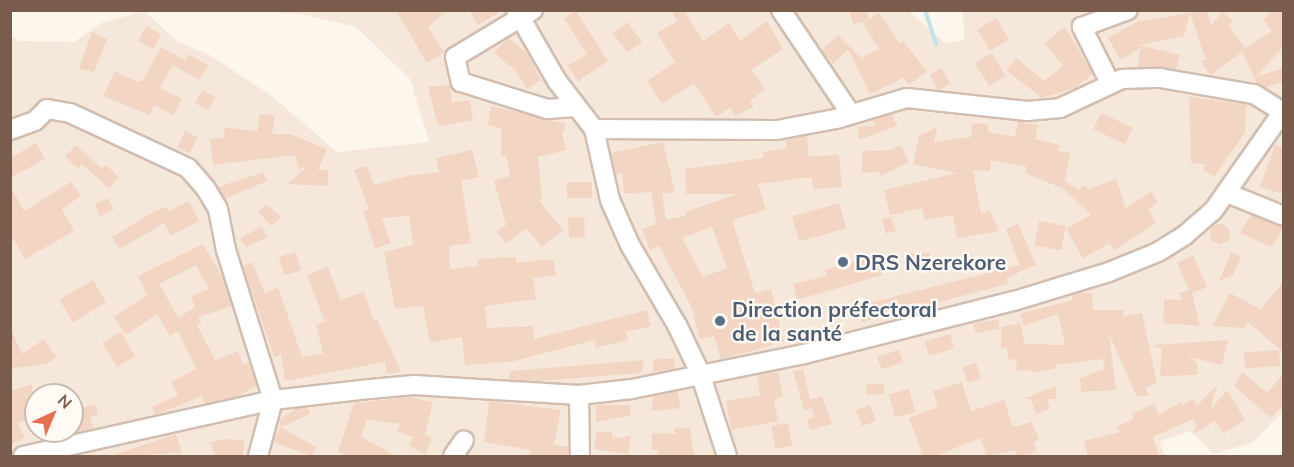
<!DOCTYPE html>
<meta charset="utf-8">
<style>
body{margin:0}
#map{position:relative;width:1294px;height:467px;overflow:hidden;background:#fdf6ec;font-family:Mulish,sans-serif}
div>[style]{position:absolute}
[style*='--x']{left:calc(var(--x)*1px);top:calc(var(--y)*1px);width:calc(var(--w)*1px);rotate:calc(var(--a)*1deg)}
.residential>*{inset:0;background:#f5e8da}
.stream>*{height:4px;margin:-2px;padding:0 2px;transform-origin:2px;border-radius:2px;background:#bfe3e8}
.building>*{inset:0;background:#f3d5c3;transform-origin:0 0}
.round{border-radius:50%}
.roads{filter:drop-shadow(2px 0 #d1beb0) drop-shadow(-2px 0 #d1beb0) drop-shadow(0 2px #d1beb0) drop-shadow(0 -2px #d1beb0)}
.minor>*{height:18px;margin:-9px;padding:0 9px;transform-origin:9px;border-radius:9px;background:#fff}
.dots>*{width:16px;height:16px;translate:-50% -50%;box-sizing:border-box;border:3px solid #fffaf3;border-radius:50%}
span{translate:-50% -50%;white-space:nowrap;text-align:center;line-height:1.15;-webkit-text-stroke:4.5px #fffaf3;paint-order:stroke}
.service-label{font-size:21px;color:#4e5e75;font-weight:700}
.left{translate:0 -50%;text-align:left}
.frame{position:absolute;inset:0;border:12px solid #7a5c4d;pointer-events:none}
.north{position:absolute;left:24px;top:383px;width:60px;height:60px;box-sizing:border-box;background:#fffaf3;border:2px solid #cabbb1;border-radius:50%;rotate:44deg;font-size:16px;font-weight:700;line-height:24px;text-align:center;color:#7a5c4d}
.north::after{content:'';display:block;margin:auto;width:21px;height:27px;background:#e76f51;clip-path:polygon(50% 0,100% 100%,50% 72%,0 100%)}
</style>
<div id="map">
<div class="residential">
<div style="clip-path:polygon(evenodd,908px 10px,945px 43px,964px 40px,963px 11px,1283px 11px,1283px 412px,1252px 443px,1213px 454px,1191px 431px,1160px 441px,1165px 456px,11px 456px,10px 36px,19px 41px,74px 42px,101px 23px,144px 11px,178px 42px,210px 55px,272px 96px,337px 152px,429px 142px,410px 79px,356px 27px,301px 14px,259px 11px,908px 10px,36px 395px,72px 395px,72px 431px,36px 431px,36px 395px)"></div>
</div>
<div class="stream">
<div style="--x:925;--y:10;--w:36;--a:72"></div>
</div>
<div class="building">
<div style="clip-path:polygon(396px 10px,446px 10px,428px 27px,444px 52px,427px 63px)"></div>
<div style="clip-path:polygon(469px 10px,503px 10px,478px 25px)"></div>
<div style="clip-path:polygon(671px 10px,684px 10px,703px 41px,729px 23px,740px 41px,767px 21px,783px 49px,751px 70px,765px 89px,750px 101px,753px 107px,735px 116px,730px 108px,716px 117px,694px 83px,662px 104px,647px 81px,675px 62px,657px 33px,677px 21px)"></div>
<div style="clip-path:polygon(849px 10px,866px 10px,869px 20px,853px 24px)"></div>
<div style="clip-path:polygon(1207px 10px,1211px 25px,1223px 12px,1233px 21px,1229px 26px,1245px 48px,1272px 31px,1263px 20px,1274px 10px,1284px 10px,1284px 46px,1257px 76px,1284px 68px,1284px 81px,1265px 88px,1257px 83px,1242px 52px,1210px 75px,1200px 60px,1206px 61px,1190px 13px)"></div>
<div style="clip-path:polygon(576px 11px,608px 61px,578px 81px,568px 66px,587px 54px,564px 18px)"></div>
<div style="clip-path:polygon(879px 13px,900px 44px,903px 41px,927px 71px,909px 85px,903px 78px,870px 94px,848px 49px,833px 64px,822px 50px,838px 35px,864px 61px,862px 57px,880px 49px,863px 24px)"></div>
<div style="clip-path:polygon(1190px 13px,1184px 36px,1139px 45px,1180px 55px,1176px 69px,1138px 67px,1140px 48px,1121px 60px,1108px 38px,1137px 22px)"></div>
<div style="left:996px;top:18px;width:25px;height:22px;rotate:58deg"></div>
<div style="left:627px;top:22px;width:25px;height:18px;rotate:53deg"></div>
<div style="left:146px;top:26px;width:17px;height:17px;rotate:28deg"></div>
<div style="clip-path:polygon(1065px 27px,1093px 74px,1075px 88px,1042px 98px,1006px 70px,1017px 58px,1044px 81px,1063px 66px,1045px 43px)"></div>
<div style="clip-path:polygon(92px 32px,107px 39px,94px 72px,79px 69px)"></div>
<div style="clip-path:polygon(508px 38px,529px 55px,541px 80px,527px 89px,515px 70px,494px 53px)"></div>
<div style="clip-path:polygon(161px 47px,185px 60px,189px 54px,208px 66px,199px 80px,173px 65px,160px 88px,182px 99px,174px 115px,154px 105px,150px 115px,103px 96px,115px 71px,138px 82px,143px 80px)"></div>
<div style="left:991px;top:53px;width:27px;height:19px;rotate:57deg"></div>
<div style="left:942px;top:68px;width:18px;height:14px;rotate:63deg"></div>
<div style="clip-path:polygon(450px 84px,452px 103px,470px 100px,473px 120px,438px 126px,428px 87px)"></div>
<div style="left:202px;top:90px;width:15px;height:15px;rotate:28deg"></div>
<div style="clip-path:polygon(1189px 97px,1246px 104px,1245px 133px,1214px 177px,1203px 170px,1206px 164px,1191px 163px)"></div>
<div style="clip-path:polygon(491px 106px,566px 124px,562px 134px,566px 150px,538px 157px,542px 199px,538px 199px,563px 230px,542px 247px,526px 228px,506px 244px,496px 232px,506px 225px,494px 180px,510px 176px,506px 156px,501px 156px,501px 128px,488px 125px)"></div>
<div style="left:1101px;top:113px;width:35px;height:18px;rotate:25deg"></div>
<div style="clip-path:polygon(260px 114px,275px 116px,272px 134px,290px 134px,327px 149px,318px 170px,328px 170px,328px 186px,288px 184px,307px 166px,299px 169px,295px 155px,213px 165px,210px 139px,223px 138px,225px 127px,257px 132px)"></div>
<div style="clip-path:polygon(892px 114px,897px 126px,859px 140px,858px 127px,876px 126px,873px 120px)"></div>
<div style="clip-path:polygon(1018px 121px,1038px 125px,1035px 139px,1059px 145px,1058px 151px,1070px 153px,1065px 181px,1079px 190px,1084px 185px,1088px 189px,1116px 179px,1126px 208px,1151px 192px,1158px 202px,1148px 209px,1156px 223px,1114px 250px,1110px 243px,1083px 258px,1066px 229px,1091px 215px,1064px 189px,1025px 173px,1027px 167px,991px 160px,990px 171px,973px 170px,981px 214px,990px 210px,999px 231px,957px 238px,953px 215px,925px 220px,922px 208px,890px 215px,884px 190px,957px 173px,913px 164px,919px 136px,937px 127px,934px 142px,971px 137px,972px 123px,988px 124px,988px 132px,1015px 137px)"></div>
<div style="left:185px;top:131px;width:14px;height:18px;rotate:25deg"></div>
<div style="clip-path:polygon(evenodd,807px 136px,809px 156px,839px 155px,842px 187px,813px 189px,812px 177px,758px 184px,766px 210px,732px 220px,755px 293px,771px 289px,784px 342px,721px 359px,714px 336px,700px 339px,691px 306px,659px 246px,650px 250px,642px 229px,656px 224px,651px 192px,624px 194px,622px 173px,616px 174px,611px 153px,663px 142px,675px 192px,662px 194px,666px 220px,686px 216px,686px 212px,737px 194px,686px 194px,685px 169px,764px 158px,763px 152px,787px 148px,786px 140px,807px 136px,712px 227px,727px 268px,703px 277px,682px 238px,712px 227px)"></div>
<div style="clip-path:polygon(36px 143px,45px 159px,10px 178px,10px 158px)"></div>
<div style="clip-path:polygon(76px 145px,102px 169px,106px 165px,119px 177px,109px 189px,82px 164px,78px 168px,65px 157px)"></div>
<div style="clip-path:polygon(901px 145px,909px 162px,881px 176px,880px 172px,862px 173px,862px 151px,890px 150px)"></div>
<div style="clip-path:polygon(1275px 145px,1284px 148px,1284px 194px,1260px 187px)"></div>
<div style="clip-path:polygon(472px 150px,479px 177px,461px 181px,471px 243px,449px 246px,450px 269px,478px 266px,477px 259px,516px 257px,516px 263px,553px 259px,556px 275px,533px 278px,536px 299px,485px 306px,487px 328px,533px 326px,534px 339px,647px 310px,651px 326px,626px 332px,628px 340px,595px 348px,595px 340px,510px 362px,465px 365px,462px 337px,430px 343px,423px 306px,395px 309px,384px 252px,413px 245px,409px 216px,382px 218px,391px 243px,375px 249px,363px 211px,369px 209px,354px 170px,367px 166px,374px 185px,407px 176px,439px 172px,436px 158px)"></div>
<div style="clip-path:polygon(264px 172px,267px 181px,225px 199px,218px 187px)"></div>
<div style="clip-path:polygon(71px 182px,81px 196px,62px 209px,74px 231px,25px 259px,10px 233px,10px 185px,24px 211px)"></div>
<div style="left:567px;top:182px;width:25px;height:16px"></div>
<div style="left:108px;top:198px;width:13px;height:15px;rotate:63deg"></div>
<div style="clip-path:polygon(189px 201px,199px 221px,171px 236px,164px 223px,120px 249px,112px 237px,155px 211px,167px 207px,169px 211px)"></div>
<div style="left:839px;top:203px;width:26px;height:49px;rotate:74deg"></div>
<div style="clip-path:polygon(266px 204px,281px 217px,271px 226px,258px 211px)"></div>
<div style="clip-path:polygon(1251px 215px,1284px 227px,1271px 247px,1240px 233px)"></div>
<div style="left:584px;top:217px;width:20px;height:16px;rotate:87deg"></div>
<div style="clip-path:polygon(891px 217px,896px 231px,886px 234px,882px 219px)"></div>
<div style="left:1039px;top:221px;width:27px;height:25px;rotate:10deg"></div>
<div class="round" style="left:1210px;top:224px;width:20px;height:20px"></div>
<div style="clip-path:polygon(1018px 224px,1036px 265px,1006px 278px,1008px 284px,862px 322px,857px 306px,1020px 265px,1006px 229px)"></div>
<div style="left:262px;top:227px;width:11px;height:24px;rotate:63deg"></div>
<div style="clip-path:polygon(evenodd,203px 244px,223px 278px,232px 306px,198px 317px,201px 323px,197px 325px,215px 360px,238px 351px,243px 365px,249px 363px,257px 386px,236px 397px,205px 404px,202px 396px,155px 415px,152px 407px,178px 395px,171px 382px,196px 369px,178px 331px,170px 336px,157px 314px,126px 335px,114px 317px,147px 295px,138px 276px,203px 244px,196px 265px,209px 289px,191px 296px,195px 308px,178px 317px,159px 284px,196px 265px)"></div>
<div style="left:296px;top:252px;width:19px;height:18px;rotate:74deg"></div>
<div style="clip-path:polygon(1231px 252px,1241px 257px,1233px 275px,1219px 281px)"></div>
<div style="left:931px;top:253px;width:10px;height:26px;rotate:90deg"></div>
<div style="clip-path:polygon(877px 255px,882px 275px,797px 300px,793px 284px,827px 276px,825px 270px)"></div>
<div style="clip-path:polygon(1193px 255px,1207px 287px,1192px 293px,1200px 326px,1163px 323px,1164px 299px,1182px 300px,1179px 293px,1189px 290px,1177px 263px)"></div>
<div style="clip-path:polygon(252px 262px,265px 293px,278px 287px,302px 357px,323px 354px,316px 324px,325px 322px,307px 275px,328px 267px,340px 300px,364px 292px,374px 321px,377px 319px,401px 372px,387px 374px,385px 362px,285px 381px,281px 354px,274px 357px,243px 266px)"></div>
<div style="left:93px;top:280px;width:26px;height:39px;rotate:59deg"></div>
<div style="clip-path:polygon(1284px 281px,1284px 353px,1248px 322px,1244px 328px,1213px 326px,1230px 293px,1261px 309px)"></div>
<div style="clip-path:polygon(1077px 293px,1092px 293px,1093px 310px,1124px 310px,1123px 317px,1142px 313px,1157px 383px,1145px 388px,1149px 395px,1137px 397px,1109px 334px,1116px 390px,1081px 392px,1080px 378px,1105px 369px,1103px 359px,1056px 365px,1056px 368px,1033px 373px,1032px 370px,1017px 371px,1016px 359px,1008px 360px,1007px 348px,1001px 349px,1001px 327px,1020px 323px,1025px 344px,1065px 345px,1058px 314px,1024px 326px,1020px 314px,1072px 300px,1072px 295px)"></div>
<div style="left:998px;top:319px;width:10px;height:25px;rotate:79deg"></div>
<div style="clip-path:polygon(10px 327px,22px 354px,44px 339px,56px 357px,48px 363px,10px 369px)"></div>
<div style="left:121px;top:332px;width:28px;height:21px;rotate:60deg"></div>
<div style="left:950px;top:334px;width:15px;height:26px;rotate:74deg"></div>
<div style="clip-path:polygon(1228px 340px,1222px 365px,1190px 357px,1197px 363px,1197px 375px,1160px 376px,1162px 349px,1153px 345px)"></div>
<div style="left:899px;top:350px;width:13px;height:23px;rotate:72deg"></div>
<div style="left:1279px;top:350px;width:16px;height:35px;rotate:86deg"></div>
<div style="clip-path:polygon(674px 358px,675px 369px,653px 372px,653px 359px)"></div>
<div style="clip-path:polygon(644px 360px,641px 373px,540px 381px,509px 380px,510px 371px)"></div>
<div style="left:976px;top:363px;width:16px;height:14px;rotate:72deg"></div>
<div style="clip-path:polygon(803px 369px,810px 400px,822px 396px,832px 424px,810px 430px,807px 419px,814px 417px,812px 408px,804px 410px,793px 371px)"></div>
<div style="clip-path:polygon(778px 372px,783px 397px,774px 399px,778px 421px,731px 430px,726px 401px,760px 395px,757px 375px)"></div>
<div style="clip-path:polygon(1242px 372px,1267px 393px,1284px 373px,1284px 404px,1271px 418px,1234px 386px)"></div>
<div style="clip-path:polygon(962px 382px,971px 411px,1004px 400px,1013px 427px,1032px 422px,1039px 440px,1034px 442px,1037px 452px,1017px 456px,1015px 450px,987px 456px,980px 438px,936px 456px,923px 456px,909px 418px,938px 407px,933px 391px)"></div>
<div style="clip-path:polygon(32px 384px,36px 416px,18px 423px,25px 438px,10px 445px,10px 391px)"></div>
<div style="clip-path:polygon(866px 384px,884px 384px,884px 394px,867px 395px)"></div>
<div style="clip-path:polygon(1217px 385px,1210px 410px,1227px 390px,1245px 420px,1223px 434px,1215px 421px,1192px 435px,1197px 426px,1193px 419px,1153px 437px,1159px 456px,1088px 456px,1084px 441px,1119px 432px,1117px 427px,1134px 419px,1132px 414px,1154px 404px,1159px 415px,1181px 402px,1183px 405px,1193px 399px,1197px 406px)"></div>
<div style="clip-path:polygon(1056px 386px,1056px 399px,1047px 399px,1050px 409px,1036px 414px,1031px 399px,1023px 399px)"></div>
<div style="left:909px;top:389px;width:24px;height:21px;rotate:75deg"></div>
<div style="clip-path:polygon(677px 391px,681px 408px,652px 411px,653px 396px)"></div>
<div style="clip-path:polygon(411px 397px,433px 402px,425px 435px,432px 438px,425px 454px,409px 446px,413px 437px,397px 431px,400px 424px,367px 419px,361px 437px,396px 456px,350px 456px,338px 452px,354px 403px)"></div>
<div style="clip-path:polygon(489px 401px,561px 410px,554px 444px,569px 447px,569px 456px,529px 456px,531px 450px,484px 442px)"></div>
<div style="clip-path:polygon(95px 404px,98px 415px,90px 417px,94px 429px,75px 433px,72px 411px)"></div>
<div style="clip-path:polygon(596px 405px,630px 405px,630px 416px,596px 422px)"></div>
<div style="left:870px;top:405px;width:17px;height:15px;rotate:69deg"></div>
<div style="clip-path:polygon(307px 407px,310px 414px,281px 427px,316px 447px,312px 456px,273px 442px,281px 426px,279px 420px,295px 409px)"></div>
<div style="left:788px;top:423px;width:23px;height:17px;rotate:80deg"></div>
<div style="clip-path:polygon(690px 427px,694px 456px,658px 456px,658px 450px,652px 450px,652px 433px,675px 434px,674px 429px)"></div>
<div style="clip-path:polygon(597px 432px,612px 432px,613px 439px,631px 436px,628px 454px,594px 449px)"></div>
<div style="clip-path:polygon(176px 434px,182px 453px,114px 456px,114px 455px)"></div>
<div style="clip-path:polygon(228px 439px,244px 441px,243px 456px,214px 456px,211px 442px)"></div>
</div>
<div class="roads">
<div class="minor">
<div style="--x:516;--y:10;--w:82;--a:60"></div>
<div style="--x:557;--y:81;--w:61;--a:52.4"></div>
<div style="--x:594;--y:129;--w:73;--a:77.3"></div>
<div style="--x:610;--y:200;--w:49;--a:66"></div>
<div style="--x:630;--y:245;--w:93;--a:59.6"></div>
<div style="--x:677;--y:325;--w:53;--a:64.4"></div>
<div style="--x:700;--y:373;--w:87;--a:72"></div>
<div style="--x:533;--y:10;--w:91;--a:148.9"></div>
<div style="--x:455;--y:57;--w:26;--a:77"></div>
<div style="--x:461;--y:82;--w:90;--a:17.4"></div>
<div style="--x:547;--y:109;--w:28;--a:-4"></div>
<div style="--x:781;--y:10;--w:125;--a:56.1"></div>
<div style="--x:1110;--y:83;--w:63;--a:-116.6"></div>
<div style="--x:1082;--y:27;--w:49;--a:-20.3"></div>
<div style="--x:594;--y:129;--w:183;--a:0.3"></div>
<div style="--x:777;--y:130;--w:60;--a:-10.6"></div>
<div style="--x:836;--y:119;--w:74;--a:-16.5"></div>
<div style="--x:907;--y:98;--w:121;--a:6.2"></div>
<div style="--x:1027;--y:111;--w:33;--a:-5"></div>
<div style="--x:1060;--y:108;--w:68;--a:-25.1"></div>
<div style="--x:1122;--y:79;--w:38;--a:-2"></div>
<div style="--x:1160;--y:78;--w:95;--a:9.7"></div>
<div style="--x:1254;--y:94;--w:36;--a:32"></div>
<div style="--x:10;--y:130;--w:27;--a:-20"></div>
<div style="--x:35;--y:121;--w:17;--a:-45"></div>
<div style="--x:47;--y:109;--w:23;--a:10"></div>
<div style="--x:70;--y:113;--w:130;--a:25"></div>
<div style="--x:188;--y:168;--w:28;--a:49"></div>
<div style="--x:206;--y:189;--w:23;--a:59"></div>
<div style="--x:218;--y:209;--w:42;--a:79"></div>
<div style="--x:226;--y:250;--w:157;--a:72.6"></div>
<div style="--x:273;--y:400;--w:58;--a:105"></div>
<div style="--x:1227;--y:193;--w:61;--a:22"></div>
<div style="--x:579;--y:395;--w:61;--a:89.1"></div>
<div style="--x:23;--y:456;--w:256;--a:-12.6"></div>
<div style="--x:273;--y:400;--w:98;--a:-6.5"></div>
<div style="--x:370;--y:389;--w:44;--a:-5.2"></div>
<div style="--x:414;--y:385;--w:165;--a:3.5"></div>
<div style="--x:579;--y:395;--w:53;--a:-6.5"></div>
<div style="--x:632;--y:389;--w:176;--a:-11.5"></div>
<div style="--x:804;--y:354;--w:217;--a:-14.2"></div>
<div style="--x:1014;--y:301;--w:99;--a:-17"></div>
<div style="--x:1109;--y:272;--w:53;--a:-22.2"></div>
<div style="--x:1158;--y:252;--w:32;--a:-32"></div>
<div style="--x:1185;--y:235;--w:37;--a:-41"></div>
<div style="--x:1213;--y:211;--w:120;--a:-54.9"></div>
<div style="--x:453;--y:456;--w:19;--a:-55"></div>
</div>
</div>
<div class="dots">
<div style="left:843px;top:262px;background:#5c6f8a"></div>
<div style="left:720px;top:321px;background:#5c6f8a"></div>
</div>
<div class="service-label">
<span class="left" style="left:855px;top:262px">DRS Nzerekore</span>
<span class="left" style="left:732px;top:321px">Direction préfectoral<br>de la santé</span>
</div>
<div class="frame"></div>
<div class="north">N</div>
</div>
